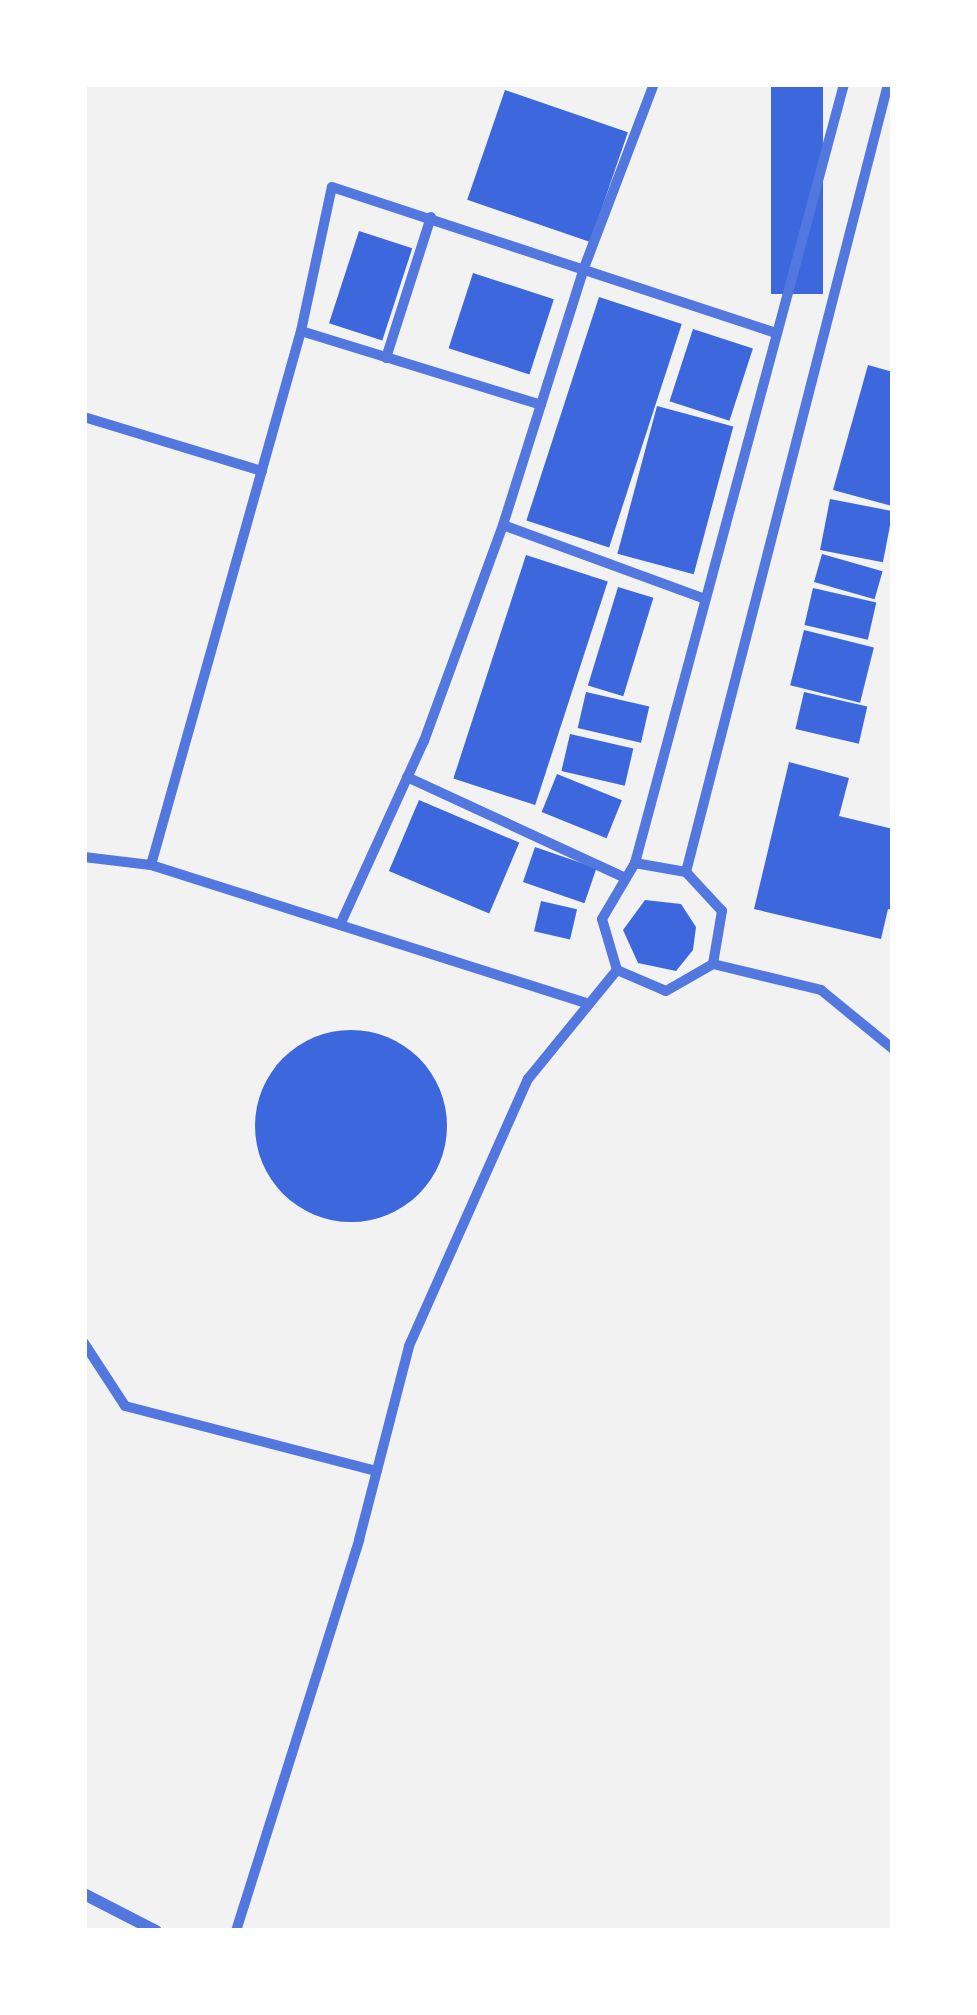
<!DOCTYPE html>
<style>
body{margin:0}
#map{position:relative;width:977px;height:2015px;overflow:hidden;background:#f2f2f2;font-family:"Fira Sans Condensed",sans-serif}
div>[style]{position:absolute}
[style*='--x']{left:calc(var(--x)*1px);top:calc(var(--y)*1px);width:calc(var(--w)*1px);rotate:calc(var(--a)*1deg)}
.building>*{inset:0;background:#3d67dc;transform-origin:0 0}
.round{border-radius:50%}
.pedestrian>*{height:10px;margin:-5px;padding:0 5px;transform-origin:5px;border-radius:5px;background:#5277de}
.minor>*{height:12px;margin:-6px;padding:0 6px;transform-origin:6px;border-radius:6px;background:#5277de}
span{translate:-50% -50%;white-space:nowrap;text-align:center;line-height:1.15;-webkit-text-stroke:12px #fff;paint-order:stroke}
.frame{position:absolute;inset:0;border:87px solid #fff;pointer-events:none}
</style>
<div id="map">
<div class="building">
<div style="left:771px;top:84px;width:52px;height:210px"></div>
<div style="left:505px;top:90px;width:130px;height:116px;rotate:19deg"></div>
<div style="left:359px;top:231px;width:56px;height:97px;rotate:18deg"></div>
<div style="left:473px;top:273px;width:85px;height:79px;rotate:18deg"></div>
<div style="left:599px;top:297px;width:87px;height:235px;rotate:18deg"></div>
<div style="left:693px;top:329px;width:63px;height:76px;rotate:18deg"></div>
<div style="clip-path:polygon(868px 365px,893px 372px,892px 506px,833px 490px)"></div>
<div style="left:657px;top:406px;width:79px;height:153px;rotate:15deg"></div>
<div style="left:830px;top:499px;width:64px;height:52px;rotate:11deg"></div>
<div style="left:822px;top:554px;width:63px;height:29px;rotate:16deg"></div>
<div style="left:526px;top:555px;width:86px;height:235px;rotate:18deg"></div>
<div style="left:618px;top:587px;width:37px;height:103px;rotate:17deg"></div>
<div style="left:813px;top:588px;width:65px;height:38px;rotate:13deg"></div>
<div style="left:804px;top:630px;width:72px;height:57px;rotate:14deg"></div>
<div style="left:586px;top:692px;width:65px;height:37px;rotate:13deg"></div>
<div style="left:804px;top:692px;width:65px;height:38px;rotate:13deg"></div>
<div style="left:570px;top:734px;width:65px;height:38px;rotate:13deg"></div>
<div style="clip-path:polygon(789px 762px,849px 778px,839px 816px,893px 829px,893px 910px,888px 909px,881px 939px,754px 909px)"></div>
<div style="left:557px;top:774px;width:70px;height:41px;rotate:22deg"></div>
<div style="left:419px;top:800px;width:109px;height:77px;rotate:23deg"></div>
<div style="left:535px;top:847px;width:65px;height:37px;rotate:19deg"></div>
<div style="clip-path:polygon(645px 900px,681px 904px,696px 927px,693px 950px,676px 971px,638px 963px,623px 930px)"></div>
<div style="left:541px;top:901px;width:37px;height:31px;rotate:13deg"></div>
<div class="round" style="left:255px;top:1030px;width:192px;height:192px"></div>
</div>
<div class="pedestrian">
<div style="--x:301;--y:331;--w:251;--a:17.1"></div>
<div style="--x:386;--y:358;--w:148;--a:-72.3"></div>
<div style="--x:84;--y:417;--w:186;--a:16.9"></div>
<div style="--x:503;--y:525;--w:215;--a:20.1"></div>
<div style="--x:407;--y:777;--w:241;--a:24.8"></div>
<div style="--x:84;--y:857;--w:67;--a:6.8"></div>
<div style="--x:151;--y:865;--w:456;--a:17.6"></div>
<div style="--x:635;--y:863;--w:807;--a:-74.98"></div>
<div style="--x:151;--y:865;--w:555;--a:-74.31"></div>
<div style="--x:301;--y:331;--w:147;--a:-77.9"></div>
<div style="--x:332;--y:187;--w:468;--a:18.2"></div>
<div style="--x:686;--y:872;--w:813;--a:-75.62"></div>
<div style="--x:340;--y:925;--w:202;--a:-65.5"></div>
<div style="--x:424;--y:741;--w:230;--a:-69.9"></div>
<div style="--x:503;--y:525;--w:269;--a:-72.5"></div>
<div style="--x:584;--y:268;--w:197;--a:-69.2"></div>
<div style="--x:713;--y:964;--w:54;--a:-80.4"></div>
<div style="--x:722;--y:911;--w:53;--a:-132.7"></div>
<div style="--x:686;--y:872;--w:52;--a:-170"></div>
<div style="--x:635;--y:863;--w:65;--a:120.5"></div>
<div style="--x:602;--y:919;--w:53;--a:73.6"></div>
<div style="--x:617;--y:970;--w:53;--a:23.2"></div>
<div style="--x:666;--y:991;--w:54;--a:-29.9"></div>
<div style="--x:713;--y:964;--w:111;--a:13.5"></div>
<div style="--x:821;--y:990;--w:93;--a:39.3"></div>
<div style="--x:84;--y:1343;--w:75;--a:56.9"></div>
<div style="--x:125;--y:1406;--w:260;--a:14.5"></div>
<div style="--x:236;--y:1931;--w:410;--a:-72.5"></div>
<div style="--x:359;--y:1540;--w:200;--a:-75.5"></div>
<div style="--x:409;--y:1346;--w:292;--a:-66"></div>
<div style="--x:528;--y:1079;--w:141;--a:-50.8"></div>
</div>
<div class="minor">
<div style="--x:84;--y:1894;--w:81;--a:27.2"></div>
</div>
<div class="frame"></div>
</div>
